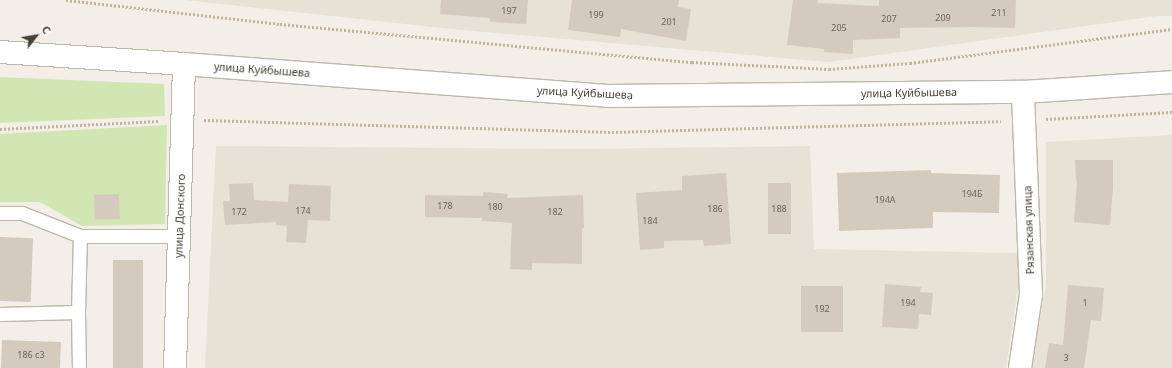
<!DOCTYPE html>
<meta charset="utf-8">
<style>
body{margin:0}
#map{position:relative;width:1172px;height:368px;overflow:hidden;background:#f3efe8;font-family:"Noto Sans",sans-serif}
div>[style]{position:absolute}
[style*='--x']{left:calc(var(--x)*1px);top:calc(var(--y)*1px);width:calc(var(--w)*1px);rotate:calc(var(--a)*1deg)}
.residential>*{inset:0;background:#e7e1d6}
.green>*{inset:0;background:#d1e6b3}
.building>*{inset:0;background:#d4cbbe;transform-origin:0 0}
.path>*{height:2.5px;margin-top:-1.25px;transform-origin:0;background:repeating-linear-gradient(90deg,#c0b29d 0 2px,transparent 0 4px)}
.roads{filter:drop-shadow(1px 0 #beb7ab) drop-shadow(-1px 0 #beb7ab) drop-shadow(0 1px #beb7ab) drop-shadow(0 -1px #beb7ab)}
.service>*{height:13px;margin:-6.5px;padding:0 6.5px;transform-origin:6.5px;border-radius:6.5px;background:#fff}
.minor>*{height:22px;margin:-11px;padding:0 11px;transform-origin:11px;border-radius:11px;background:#fff}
.tertiary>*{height:22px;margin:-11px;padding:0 11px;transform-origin:11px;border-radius:11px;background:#fff}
span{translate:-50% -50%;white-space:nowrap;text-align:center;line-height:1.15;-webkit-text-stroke:3px #fff;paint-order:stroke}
.number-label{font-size:9px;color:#6a6359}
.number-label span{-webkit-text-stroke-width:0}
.street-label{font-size:11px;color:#464037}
.north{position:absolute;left:16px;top:16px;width:40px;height:40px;-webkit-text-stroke:3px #fff;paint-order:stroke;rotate:59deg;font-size:11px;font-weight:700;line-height:16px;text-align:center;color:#464037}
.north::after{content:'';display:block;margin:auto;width:14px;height:18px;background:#464037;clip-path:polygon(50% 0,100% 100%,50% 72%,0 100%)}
</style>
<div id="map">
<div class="residential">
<div style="clip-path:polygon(185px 0,1172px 0,1172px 16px,1157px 16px,829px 62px,451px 29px)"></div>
<div style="clip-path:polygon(1172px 135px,1172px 368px,1031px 368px,1046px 286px,1046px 142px)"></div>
<div style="clip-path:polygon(216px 146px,584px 149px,810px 146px,814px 249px,1023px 253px,1006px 368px,205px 368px)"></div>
</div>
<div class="green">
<div style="clip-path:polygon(0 77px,164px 84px,165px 116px,0 123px)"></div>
<div style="clip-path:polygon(167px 125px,165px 224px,82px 226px,40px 202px,0 202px,0 134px)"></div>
</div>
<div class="building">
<div style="clip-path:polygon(441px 0,528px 0,526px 24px,490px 22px,490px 18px,440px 14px)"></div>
<div style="clip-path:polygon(572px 0,679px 0,678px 7px,691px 9px,686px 41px,621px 29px,620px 37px,568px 30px)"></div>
<div style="clip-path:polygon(793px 0,818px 0,818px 3px,879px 6px,879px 0,1016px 0,1015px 28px,972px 27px,900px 28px,900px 38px,853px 40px,853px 54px,824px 52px,824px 49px,787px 45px)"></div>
<div style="clip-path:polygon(1075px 160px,1113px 160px,1113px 188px,1110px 225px,1074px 222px,1077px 181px,1076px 181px)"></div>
<div style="clip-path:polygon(931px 170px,931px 173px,1000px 175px,999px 213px,933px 212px,933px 228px,839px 231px,837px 173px)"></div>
<div style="clip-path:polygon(726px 173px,731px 244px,704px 246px,703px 240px,664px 241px,664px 248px,640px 250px,636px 193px,682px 190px,682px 176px)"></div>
<div style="clip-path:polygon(253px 183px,254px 200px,288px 202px,289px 184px,331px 186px,330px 221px,308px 220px,306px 243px,286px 242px,287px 226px,276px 225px,276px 222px,225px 225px,223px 201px,230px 201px,229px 184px)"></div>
<div style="left:791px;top:183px;width:51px;height:23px;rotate:90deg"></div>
<div style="clip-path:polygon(483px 192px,508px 194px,507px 198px,583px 195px,584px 228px,582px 228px,582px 264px,532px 263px,532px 270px,510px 269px,512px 223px,482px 221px,482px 218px,425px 217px,425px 195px,483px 196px)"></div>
<div style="left:119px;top:194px;width:25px;height:25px;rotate:88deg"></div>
<div style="left:0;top:237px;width:33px;height:64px;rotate:2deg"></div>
<div style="left:113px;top:260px;width:30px;height:108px"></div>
<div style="clip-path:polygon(885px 284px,921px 287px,920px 292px,933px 293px,931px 315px,919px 314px,918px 329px,882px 327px)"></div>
<div style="clip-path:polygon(1068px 285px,1104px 288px,1101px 321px,1091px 320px,1084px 368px,1045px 368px,1049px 343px,1063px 345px)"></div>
<div style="left:801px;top:286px;width:42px;height:46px"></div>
<div style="left:2px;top:340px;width:59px;height:28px;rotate:2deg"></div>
</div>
<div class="path">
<div style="--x:66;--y:0;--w:215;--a:6.4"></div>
<div style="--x:280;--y:24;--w:414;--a:5.3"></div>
<div style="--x:692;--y:62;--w:137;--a:2.9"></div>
<div style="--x:829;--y:69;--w:81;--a:-4.2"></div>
<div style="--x:910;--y:63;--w:264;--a:-7.4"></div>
<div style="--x:1046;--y:119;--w:126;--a:-3.2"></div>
<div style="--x:204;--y:120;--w:408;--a:1.7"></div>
<div style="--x:612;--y:132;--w:389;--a:-1.6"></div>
<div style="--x:0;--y:129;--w:159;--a:-2.9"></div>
</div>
<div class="roads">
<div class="service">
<div style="--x:0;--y:213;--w:22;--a:0"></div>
<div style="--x:22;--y:213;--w:62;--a:21.6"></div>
<div style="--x:80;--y:236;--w:100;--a:0"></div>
<div style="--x:78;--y:312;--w:56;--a:89"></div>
<div style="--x:0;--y:314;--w:78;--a:-1.5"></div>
<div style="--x:78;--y:312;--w:76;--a:-88.5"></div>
</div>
<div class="minor">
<div style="--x:175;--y:368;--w:304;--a:-88.3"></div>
<div style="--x:1020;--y:368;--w:75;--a:-81.5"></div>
<div style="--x:1031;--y:294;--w:202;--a:-92.3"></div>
</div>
<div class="tertiary">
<div style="--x:0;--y:52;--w:184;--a:3.7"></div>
<div style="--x:184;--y:64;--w:424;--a:4.3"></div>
<div style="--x:607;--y:96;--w:416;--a:-0.6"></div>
<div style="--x:1023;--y:92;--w:149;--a:-3.8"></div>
</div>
</div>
<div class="number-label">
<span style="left:509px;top:11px">197</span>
<span style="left:999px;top:13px">211</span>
<span style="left:596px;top:15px">199</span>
<span style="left:943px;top:18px">209</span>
<span style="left:889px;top:19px">207</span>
<span style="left:669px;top:22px">201</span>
<span style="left:839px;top:28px">205</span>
<span style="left:972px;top:194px">194Б</span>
<span style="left:885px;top:200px">194А</span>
<span style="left:445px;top:206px">178</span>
<span style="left:495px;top:207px">180</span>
<span style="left:715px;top:209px">186</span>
<span style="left:779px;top:209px">188</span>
<span style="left:303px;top:211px">174</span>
<span style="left:239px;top:212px">172</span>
<span style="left:555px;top:212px">182</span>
<span style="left:650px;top:221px">184</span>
<span style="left:908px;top:303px">194</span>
<span style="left:1085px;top:303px">1</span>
<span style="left:822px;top:309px">192</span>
<span style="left:31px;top:355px">186 с3</span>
<span style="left:1066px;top:358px">3</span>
</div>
<div class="street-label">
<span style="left:262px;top:70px;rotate:4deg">улица Куйбышева</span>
<span style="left:585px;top:93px;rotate:3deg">улица Куйбышева</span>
<span style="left:909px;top:93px;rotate:-1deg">улица Куйбышева</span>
<span style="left:180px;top:216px;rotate:-88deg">улица Донского</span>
<span style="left:1029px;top:230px;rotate:-92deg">Рязанская улица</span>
</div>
<div class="north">С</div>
</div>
